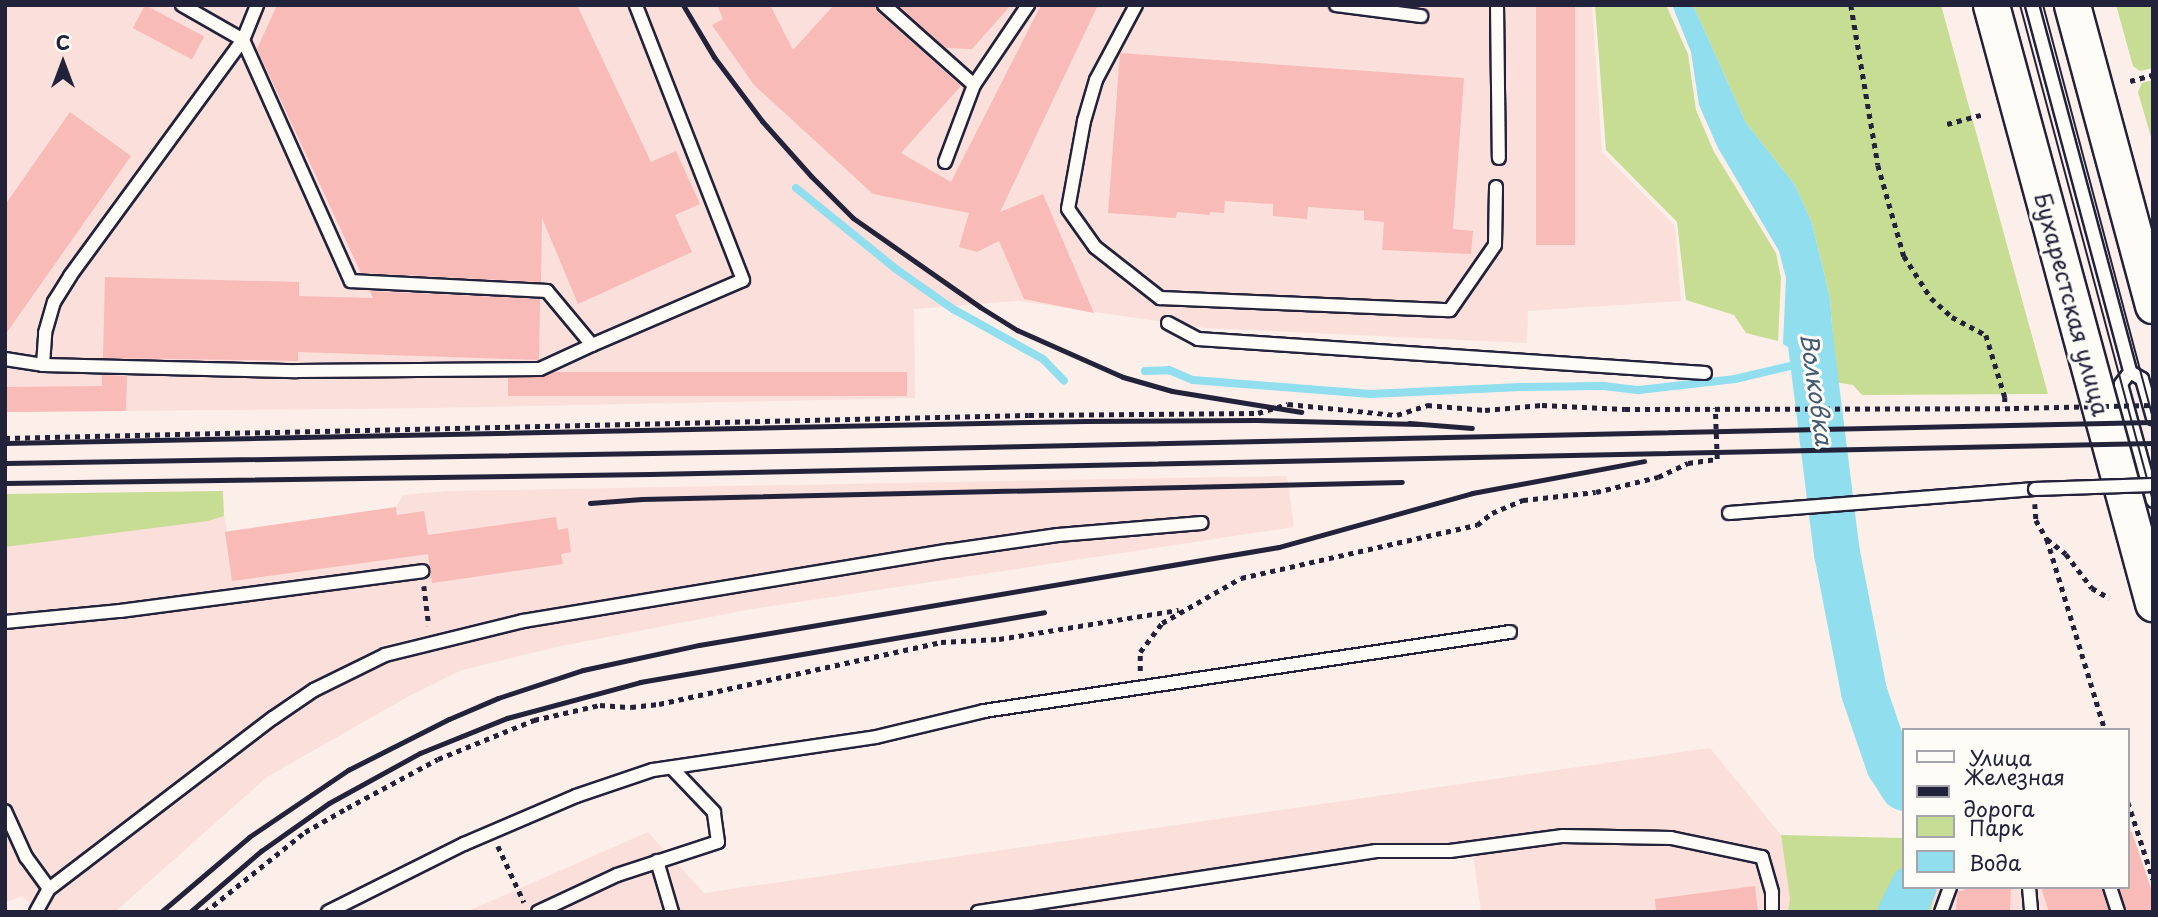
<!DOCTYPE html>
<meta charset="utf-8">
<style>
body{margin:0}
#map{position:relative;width:2158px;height:917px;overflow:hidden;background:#fcefea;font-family:"Playpen Sans",sans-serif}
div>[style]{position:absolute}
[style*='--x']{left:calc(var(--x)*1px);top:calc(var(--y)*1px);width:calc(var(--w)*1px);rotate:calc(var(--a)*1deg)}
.built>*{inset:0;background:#fbdfdb}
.green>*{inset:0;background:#c6dd93}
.water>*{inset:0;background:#90deee}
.stream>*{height:8px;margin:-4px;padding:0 4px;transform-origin:4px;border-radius:4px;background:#90deee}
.river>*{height:46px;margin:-23px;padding:0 23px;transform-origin:23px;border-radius:23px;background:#90deee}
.building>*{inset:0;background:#f8bbb8;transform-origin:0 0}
.path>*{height:4.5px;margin-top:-2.25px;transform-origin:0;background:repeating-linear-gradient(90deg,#22223b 0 5px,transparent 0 10px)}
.roads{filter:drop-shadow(2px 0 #22223b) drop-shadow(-2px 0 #22223b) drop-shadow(0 2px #22223b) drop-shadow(0 -2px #22223b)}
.lane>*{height:12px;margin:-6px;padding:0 6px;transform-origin:6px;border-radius:6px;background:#fdfcf7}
.secondary>*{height:35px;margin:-17.5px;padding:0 17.5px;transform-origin:17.5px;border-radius:17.5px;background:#fdfcf7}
.tram>*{height:2px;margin:-1px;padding:0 1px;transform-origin:1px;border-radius:1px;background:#22223b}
.rail>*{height:5px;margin:-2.5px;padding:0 2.5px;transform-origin:2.5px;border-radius:2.5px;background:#22223b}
.path-bridge>*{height:4.5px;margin-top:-2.25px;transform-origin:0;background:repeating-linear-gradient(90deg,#22223b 0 5px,transparent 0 10px)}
.bridges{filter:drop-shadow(2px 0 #22223b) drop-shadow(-2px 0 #22223b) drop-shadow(0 2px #22223b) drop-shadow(0 -2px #22223b)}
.lane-bridge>*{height:12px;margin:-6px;padding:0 6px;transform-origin:6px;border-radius:6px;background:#fdfcf7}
span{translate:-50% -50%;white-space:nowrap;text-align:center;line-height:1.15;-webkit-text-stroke:6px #fdfcf7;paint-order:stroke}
.street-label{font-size:23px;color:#22223b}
.water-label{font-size:24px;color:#435a71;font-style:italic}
.frame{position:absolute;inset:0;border:7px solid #22223b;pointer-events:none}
.legend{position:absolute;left:1902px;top:728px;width:228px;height:161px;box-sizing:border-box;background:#fdfcf7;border:2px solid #a5a5ac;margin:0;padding:9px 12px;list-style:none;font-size:21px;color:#22223b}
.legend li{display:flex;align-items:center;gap:14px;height:35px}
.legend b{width:35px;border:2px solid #a5a5ac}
.north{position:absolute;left:28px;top:28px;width:70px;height:70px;-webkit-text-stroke:5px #fdfcf7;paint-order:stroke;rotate:0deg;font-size:19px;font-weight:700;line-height:28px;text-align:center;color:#22223b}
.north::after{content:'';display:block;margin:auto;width:24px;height:32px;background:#22223b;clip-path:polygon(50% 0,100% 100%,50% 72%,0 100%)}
</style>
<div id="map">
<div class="built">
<div style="clip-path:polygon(5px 5px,1592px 5px,1602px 152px,1675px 226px,1681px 301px,1528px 311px,1527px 343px,1205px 328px,1019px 301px,914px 309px,915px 398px,433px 408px,5px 412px)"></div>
<div style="clip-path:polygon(1287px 476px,1294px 527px,752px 609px,561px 646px,462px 670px,411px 695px,267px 777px,115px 912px,39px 912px,22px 896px,5px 903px,5px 547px,224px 516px,227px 531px,396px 507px,403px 495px,448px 491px)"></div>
<div style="clip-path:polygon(1710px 748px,1781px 835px,1790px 899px,1788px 912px,1481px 912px,1471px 840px,1046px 912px,466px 912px,648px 832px,704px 893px)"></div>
<div style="clip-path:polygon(2128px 821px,2153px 893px,2153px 912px,1931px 912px,1935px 887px,2128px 887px)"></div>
</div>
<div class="green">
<div style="clip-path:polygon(1595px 5px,1666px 5px,1688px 54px,1696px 110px,1714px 152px,1776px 253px,1781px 278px,1778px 341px,1746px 333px,1734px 315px,1686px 300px,1677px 222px,1606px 150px)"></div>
<div style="clip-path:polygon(1693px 5px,1941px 5px,2048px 394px,1862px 395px,1853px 385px,1828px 381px,1833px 342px,1830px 298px,1812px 223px,1795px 185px,1746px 123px)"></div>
<div style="clip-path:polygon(2116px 5px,2153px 5px,2153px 68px,2140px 71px,2133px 66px)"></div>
<div style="clip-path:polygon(2153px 80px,2153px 144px,2138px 92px,2142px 83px)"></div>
<div style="clip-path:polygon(223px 491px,224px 516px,208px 521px,5px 547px,5px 494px)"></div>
<div style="clip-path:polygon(1781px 835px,1904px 838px,1904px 887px,1935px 887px,1931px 912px,1788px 912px,1790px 899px)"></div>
</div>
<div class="water">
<div style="clip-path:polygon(1672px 5px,1693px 5px,1746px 123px,1795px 185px,1812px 223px,1830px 298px,1833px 342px,1828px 381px,1808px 381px,1799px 354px,1783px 344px,1786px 278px,1779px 251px,1718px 148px,1699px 105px,1691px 52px)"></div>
</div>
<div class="stream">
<div style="--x:796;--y:188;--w:129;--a:39"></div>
<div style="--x:896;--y:269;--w:70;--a:35.1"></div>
<div style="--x:953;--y:309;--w:103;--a:29.1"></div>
<div style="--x:1043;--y:359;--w:30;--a:46"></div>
<div style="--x:1145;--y:371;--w:24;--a:-2"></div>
<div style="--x:1169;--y:370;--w:26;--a:23"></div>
<div style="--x:1193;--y:380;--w:178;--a:4.5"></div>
<div style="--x:1370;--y:394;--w:151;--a:-2.7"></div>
<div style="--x:1521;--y:387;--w:83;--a:-0.7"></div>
<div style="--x:1604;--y:386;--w:35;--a:7"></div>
<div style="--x:1639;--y:390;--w:97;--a:-6.5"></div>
<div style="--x:1735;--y:379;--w:78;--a:-13.3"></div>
</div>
<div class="river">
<div style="--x:1808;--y:321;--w:234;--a:82.9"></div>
<div style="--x:1837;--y:553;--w:142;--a:79"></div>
<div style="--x:1864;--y:692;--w:77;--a:71.1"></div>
<div style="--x:1889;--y:765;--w:27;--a:57"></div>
<div style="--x:1901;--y:912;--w:28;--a:-63"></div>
</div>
<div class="building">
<div style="left:145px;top:5px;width:67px;height:26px;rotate:28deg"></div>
<div style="clip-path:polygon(277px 5px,577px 5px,651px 162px,676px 151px,700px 204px,675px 215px,692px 252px,578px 304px,542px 218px,541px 282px,361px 273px,257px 49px)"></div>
<div style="clip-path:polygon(717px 5px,770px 5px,793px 50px,834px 5px,875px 5px,878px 12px,961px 86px,901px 153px,951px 182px,1041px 5px,1098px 5px,1000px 212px,1043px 194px,1094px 313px,1024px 299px,999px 241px,977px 252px,959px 247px,969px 213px,873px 194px,754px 85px,712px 25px,723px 19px)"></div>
<div style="clip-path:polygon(897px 5px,1011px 5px,972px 49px,946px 48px)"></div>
<div style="left:1536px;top:5px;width:39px;height:240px"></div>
<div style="clip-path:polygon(1120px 53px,1464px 78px,1453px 229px,1473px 231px,1471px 254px,1382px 250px,1384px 222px,1364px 220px,1364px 211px,1308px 207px,1307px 219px,1273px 216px,1273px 204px,1225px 201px,1224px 213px,1210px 212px,1210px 215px,1177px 212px,1176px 218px,1108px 213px)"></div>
<div style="clip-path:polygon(70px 112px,131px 156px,5px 335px,5px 205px)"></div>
<div style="clip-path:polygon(105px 277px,299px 282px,299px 296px,373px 298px,370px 291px,540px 299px,539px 360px,298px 352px,298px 361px,103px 358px)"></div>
<div style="left:907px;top:372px;width:24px;height:399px;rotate:90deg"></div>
<div style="clip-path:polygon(102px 375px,127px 376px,126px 411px,5px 412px,5px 387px,102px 386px)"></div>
<div style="clip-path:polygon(396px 507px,397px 515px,424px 511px,428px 535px,556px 517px,558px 530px,568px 528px,571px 552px,561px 554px,563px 564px,432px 583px,428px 554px,232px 581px,225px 532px)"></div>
<div style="clip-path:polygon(2132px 832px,2153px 895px,2153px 912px,2127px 912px,2119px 887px,2128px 887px,2128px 833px)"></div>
<div style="clip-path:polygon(1755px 886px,1758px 912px,1656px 912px,1655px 899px)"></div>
<div style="clip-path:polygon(1964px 887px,2011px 887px,2010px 912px,1956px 912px,1957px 895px,1958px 891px,1964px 891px)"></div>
<div style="clip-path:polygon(2041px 887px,2101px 887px,2109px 912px,2049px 912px)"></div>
</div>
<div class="path">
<div style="--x:1851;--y:5;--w:162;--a:80.4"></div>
<div style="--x:1878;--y:165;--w:95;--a:74.1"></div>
<div style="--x:1904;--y:256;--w:50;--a:57.3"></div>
<div style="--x:1931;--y:298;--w:28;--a:42"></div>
<div style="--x:1952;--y:317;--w:38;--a:28"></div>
<div style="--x:1986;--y:335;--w:65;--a:73"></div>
<div style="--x:2005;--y:397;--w:10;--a:90"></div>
<div style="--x:2130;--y:81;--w:24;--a:-15"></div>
<div style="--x:1947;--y:124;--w:35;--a:-15"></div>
<div style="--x:5;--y:438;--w:1024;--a:-1.29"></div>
<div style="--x:1029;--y:415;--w:229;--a:-0.5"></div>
<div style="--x:1258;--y:413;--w:31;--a:-17"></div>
<div style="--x:1288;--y:404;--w:110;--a:5.8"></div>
<div style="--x:1397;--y:415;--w:32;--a:-18"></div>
<div style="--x:1427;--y:405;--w:58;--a:4.9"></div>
<div style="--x:1485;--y:410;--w:57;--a:-5"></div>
<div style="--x:1542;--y:405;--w:83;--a:2.8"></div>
<div style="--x:1625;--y:409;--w:389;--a:-0.1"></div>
<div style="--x:2035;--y:504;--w:16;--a:86"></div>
<div style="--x:2036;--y:520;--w:22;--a:60"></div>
<div style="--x:2047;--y:539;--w:200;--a:73.1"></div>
<div style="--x:2047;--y:539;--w:24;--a:38"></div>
<div style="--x:2066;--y:554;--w:43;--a:52.6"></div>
<div style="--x:2092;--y:588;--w:20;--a:30"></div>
<div style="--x:424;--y:586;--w:40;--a:82.9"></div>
<div style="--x:1140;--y:671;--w:19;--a:-90"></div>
<div style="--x:1140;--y:652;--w:36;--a:-53"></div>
<div style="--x:1162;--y:623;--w:91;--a:-29.7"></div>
<div style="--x:1241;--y:578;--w:242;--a:-12.7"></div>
<div style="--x:1477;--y:525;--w:19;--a:-39"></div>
<div style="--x:1492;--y:513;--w:34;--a:-23"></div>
<div style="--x:1523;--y:500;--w:73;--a:-6.3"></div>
<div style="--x:1596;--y:492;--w:64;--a:-13.6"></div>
<div style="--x:1658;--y:477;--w:33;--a:-25"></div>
<div style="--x:1688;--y:463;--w:29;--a:-8"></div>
<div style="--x:1717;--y:459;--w:51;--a:-92.2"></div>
<div style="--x:2128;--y:802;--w:81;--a:72"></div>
<div style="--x:498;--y:846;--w:62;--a:65.1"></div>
<div style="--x:205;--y:912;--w:128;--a:-38.7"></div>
<div style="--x:305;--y:832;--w:48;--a:-29.7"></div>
<div style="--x:347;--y:808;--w:103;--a:-28.3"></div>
<div style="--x:438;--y:759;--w:104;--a:-22.1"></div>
<div style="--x:534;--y:720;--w:68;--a:-12.8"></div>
<div style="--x:600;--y:705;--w:31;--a:4"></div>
<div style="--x:631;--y:707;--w:28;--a:-6"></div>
<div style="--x:659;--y:704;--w:289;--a:-12.4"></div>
<div style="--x:941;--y:642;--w:58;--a:-3"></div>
<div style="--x:999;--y:639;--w:182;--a:-9.2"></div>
</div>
<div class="roads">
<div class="lane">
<div style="--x:182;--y:5;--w:70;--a:29.8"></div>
<div style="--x:243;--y:40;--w:264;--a:65.9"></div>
<div style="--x:351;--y:281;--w:196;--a:2.9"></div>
<div style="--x:547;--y:291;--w:70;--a:50.2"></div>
<div style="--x:592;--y:345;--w:164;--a:-23.3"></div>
<div style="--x:743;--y:280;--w:295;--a:-111.3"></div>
<div style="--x:884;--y:5;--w:120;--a:41.6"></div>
<div style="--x:1136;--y:5;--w:85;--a:118.1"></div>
<div style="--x:1096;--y:80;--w:43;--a:106.3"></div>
<div style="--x:1084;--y:121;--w:89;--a:100.3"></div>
<div style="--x:1068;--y:209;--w:47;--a:54.6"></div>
<div style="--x:1095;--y:247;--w:83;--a:38.1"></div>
<div style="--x:1160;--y:298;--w:290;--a:2.4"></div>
<div style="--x:1450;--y:310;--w:79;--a:-55.3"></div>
<div style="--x:1495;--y:245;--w:58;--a:-89"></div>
<div style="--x:1336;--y:5;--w:86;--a:7.4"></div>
<div style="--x:1497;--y:5;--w:153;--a:89.3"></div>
<div style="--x:2032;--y:5;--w:380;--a:75"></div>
<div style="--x:2130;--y:372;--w:14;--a:30"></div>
<div style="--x:2142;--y:379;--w:41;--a:74.2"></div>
<div style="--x:945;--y:162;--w:82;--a:-69.4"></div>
<div style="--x:974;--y:85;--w:97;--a:-56"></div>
<div style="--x:1168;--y:323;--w:34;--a:28"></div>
<div style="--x:1198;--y:339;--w:508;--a:3.84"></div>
<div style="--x:5;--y:359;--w:38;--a:9"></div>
<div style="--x:43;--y:365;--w:254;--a:1.4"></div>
<div style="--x:297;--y:371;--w:243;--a:-0.5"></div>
<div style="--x:540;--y:369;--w:57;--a:-24.8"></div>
<div style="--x:43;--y:365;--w:32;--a:-86"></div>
<div style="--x:45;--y:333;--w:32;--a:-74"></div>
<div style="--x:54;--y:302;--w:31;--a:-58"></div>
<div style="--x:70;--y:276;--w:293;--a:-53.8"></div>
<div style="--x:243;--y:40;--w:38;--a:-68"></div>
<div style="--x:2130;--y:372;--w:15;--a:127"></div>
<div style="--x:2121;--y:384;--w:121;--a:74.7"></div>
<div style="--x:1729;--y:513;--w:307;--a:-4.5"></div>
<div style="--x:5;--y:622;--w:116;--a:-5.5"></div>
<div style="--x:120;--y:611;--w:305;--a:-7.5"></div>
<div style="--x:5;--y:811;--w:51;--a:65.5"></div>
<div style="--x:26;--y:857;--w:39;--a:54"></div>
<div style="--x:657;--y:861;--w:53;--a:73.6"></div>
<div style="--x:2029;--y:887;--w:25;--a:85"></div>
<div style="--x:2110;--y:887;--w:26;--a:72"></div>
<div style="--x:36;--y:912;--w:26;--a:-61"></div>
<div style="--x:49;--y:889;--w:282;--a:-37.4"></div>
<div style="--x:273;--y:718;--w:50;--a:-34.3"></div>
<div style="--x:314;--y:690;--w:79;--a:-26.2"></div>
<div style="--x:385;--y:655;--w:142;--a:-13.8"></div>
<div style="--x:523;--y:621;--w:430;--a:-9.4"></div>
<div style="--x:947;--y:551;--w:112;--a:-8.2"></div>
<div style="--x:1058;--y:535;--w:144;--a:-4.8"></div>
<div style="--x:328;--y:912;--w:152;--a:-26.6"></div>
<div style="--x:464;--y:844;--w:122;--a:-23.2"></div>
<div style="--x:576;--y:796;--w:81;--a:-18.7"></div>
<div style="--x:653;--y:770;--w:225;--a:-8.4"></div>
<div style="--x:876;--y:737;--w:111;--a:-13.5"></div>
<div style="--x:984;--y:711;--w:532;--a:-8.54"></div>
<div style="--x:538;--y:912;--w:87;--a:-25.1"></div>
<div style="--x:617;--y:875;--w:106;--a:-18.1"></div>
<div style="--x:718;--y:842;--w:30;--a:-98"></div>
<div style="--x:714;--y:812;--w:61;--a:-133.7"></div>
<div style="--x:978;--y:912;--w:403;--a:-8.7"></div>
<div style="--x:1376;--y:851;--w:74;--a:0"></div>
<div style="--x:1450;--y:851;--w:114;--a:-7.6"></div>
<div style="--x:1563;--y:836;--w:108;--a:1.1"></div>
<div style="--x:1671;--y:838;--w:93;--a:11.8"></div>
<div style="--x:1762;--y:857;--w:37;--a:74"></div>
<div style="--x:1772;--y:893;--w:19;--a:90"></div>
<div style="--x:1941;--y:912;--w:27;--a:-70"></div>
</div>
<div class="secondary">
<div style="--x:1991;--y:5;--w:620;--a:74.84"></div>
<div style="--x:2072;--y:5;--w:311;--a:74.9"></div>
</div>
</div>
<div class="tram">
<div style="--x:2020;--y:5;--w:514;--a:74.99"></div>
<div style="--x:2043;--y:5;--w:427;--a:75.1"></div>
</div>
<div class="rail">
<div style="--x:683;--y:5;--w:61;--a:59.2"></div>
<div style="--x:714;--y:57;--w:80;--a:53.1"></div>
<div style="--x:762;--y:121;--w:74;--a:48.3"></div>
<div style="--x:811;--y:176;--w:59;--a:45"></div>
<div style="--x:853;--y:218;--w:155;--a:35"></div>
<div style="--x:980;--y:307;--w:44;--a:31.9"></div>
<div style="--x:1017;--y:330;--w:116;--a:23.9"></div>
<div style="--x:1123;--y:377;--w:51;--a:15.9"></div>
<div style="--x:1172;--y:391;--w:131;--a:9.2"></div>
<div style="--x:1409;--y:423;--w:63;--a:4.5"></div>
<div style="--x:5;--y:443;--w:1081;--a:-1.17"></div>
<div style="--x:1086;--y:421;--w:170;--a:-0.3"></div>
<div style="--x:1256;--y:420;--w:163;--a:1.4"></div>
<div style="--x:5;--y:463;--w:833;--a:-0.89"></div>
<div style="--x:838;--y:450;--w:1315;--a:-1.22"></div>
<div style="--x:5;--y:483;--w:645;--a:-0.8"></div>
<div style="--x:650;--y:474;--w:1503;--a:-1.18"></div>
<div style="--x:590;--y:503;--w:52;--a:-4.4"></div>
<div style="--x:642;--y:499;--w:760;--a:-1.28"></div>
<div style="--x:161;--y:912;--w:116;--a:-40.4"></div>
<div style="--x:249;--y:837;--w:120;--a:-34.1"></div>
<div style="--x:348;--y:770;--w:113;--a:-26.8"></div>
<div style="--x:449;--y:719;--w:53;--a:-23.2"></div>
<div style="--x:498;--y:698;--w:89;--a:-18.2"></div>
<div style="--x:583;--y:670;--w:119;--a:-12.2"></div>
<div style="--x:699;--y:645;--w:588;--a:-9.59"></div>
<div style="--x:1279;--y:547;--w:200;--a:-15.6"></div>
<div style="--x:1472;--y:493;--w:175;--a:-10.5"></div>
<div style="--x:190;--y:912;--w:94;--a:-40.7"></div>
<div style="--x:261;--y:851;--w:83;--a:-35.2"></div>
<div style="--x:329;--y:803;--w:104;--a:-28.8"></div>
<div style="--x:420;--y:753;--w:94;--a:-21.9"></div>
<div style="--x:507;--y:718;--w:138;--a:-15.1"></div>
<div style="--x:640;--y:682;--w:410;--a:-9.8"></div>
</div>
<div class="path-bridge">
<div style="--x:2014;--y:408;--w:139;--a:-1.2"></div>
</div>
<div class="bridges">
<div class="lane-bridge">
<div style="--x:2035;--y:489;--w:118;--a:-1.9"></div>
</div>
</div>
<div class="street-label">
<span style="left:2072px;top:304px;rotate:75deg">Бухарестская улица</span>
</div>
<div class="water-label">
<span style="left:1817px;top:389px;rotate:82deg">Волковка</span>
</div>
<div class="frame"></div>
<ul class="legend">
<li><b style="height:9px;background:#fdfcf7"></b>Улица</li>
<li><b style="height:9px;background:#22223b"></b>Железная дорога</li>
<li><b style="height:19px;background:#c6dd93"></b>Парк</li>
<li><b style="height:19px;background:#90deee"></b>Вода</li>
</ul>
<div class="north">С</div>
</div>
